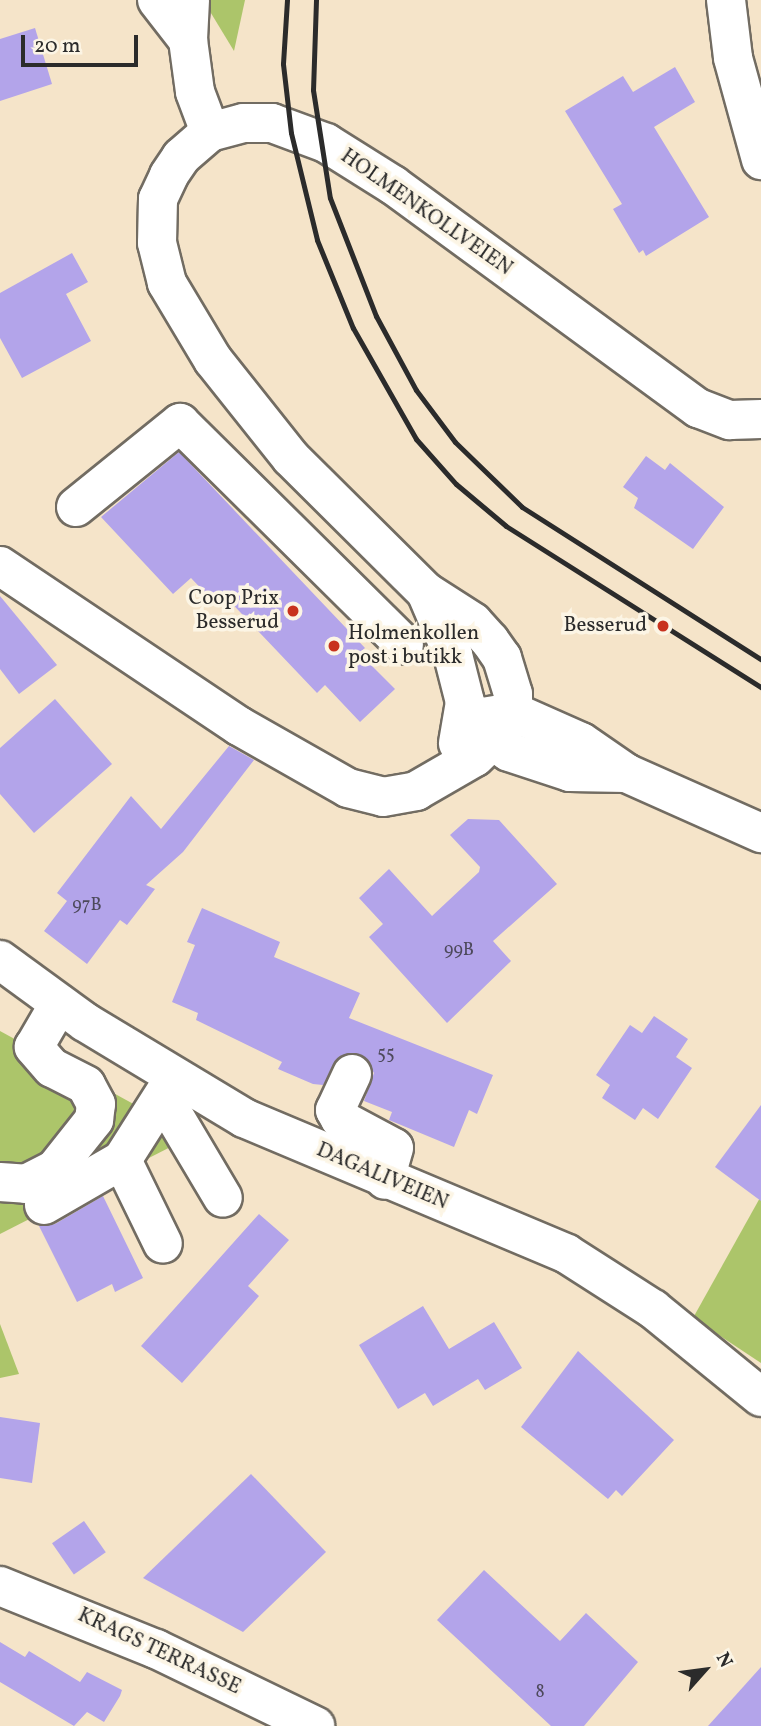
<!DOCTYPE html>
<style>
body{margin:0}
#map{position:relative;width:761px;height:1726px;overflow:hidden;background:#f5e4c9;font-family:Vollkorn,serif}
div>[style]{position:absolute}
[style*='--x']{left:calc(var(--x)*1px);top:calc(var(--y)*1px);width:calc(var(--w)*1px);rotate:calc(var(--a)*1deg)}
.green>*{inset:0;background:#acc56a}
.building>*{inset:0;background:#b3a4ea;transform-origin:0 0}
.roads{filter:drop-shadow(2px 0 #726c62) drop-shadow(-2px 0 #726c62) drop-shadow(0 2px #726c62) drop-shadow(0 -2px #726c62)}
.minor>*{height:38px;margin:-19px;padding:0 19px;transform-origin:19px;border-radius:19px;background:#fff}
.major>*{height:38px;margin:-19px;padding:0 19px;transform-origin:19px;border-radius:19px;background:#fff}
.rail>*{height:5px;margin:-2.5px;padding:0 2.5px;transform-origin:2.5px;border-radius:2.5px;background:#2b2b2b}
.dots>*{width:19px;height:19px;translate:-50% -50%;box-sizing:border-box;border:4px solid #fcf5e5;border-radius:50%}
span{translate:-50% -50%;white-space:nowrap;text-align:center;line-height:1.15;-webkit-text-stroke:7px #fcf5e5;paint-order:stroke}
.number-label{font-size:18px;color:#4d495b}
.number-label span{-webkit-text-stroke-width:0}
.street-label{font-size:21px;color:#2b2b2b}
.poi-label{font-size:21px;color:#2b2b2b}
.right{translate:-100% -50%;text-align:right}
.left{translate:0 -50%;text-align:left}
.north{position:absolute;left:670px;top:1635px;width:70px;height:70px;-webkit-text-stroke:5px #fcf5e5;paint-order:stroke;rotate:62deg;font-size:19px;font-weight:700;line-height:28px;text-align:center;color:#2b2b2b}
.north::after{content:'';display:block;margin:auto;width:24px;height:32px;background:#2b2b2b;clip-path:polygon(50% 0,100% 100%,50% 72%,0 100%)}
.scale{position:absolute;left:21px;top:35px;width:117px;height:32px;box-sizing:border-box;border:4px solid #2b2b2b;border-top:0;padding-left:9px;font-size:21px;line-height:24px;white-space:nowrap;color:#2b2b2b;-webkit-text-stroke:5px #fcf5e5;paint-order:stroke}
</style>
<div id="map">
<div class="green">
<div style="clip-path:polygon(203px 0,245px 0,234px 51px)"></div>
<div style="clip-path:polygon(0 1031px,192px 1136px,0 1234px)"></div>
<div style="clip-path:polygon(761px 1196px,761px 1363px,693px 1318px)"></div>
<div style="clip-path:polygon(0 1324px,19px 1374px,0 1378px)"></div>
</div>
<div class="building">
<div style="clip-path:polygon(35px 28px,52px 84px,0 101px,0 39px)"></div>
<div style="clip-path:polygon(675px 67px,695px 102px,654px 127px,709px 217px,646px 256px,643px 250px,639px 253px,613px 209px,622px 204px,565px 111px,623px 76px,633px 92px)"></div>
<div style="clip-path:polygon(72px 253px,88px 282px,66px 294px,91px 341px,22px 378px,0 338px,0 293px)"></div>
<div style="clip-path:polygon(179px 452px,365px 648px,359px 653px,395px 689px,360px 722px,325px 685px,317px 693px,220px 591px,211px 599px,191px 578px,173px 594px,101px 517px)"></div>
<div style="clip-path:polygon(646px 456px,665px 470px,670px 463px,724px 507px,693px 549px,634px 508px,638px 498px,623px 487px)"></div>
<div style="clip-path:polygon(0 596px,57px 665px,19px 694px,0 669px)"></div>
<div style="clip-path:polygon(55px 699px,112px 764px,34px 833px,0 794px,0 748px)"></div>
<div style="clip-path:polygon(229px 746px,254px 760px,183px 852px,146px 885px,155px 889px,127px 925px,120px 920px,87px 964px,44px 931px,67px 901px,57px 893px,131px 796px,161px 829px)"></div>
<div style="clip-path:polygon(468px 819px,499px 820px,557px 884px,493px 941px,511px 961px,447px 1023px,369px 937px,383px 924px,359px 898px,389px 869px,432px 916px,479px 872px,480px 867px,450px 835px)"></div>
<div style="clip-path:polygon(202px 908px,280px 942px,274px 957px,360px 993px,349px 1018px,493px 1075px,477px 1114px,469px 1110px,454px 1147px,389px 1120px,392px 1112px,364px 1101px,374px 1073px,362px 1055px,340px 1056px,323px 1085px,313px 1084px,278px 1069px,282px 1062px,196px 1020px,198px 1013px,172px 1002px,195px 945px,187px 942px)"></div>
<div style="clip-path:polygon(654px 1016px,688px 1039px,676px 1057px,692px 1068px,658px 1119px,643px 1108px,635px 1120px,602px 1098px,610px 1085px,596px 1075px,630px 1025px,642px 1033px)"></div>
<div style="clip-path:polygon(761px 1105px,761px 1201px,715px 1167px)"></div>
<div style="clip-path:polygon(103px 1196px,143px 1278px,115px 1292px,112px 1284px,77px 1302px,39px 1226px,55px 1224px)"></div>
<div style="clip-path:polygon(259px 1214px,289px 1240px,248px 1286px,259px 1296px,182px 1383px,141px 1346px)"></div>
<div style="clip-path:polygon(423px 1306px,449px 1349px,494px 1322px,522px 1368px,485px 1390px,478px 1379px,433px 1406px,425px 1393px,398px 1409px,359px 1345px)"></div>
<div style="clip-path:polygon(578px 1351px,674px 1440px,622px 1496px,616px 1490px,608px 1499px,521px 1427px)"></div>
<div style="clip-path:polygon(0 1417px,40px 1423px,32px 1483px,0 1478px)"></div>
<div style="clip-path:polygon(251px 1474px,326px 1552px,243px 1632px,143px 1578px)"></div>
<div style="left:84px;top:1521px;width:38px;height:39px;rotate:55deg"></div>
<div style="clip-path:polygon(484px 1570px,560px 1641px,586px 1613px,638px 1662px,584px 1726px,551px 1726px,437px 1620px)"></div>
<div style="clip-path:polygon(0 1642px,25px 1657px,29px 1651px,80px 1682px,87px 1672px,122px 1690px,120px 1696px,104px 1722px,87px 1712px,74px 1726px,0 1682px)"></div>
<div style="clip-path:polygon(761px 1667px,761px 1726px,708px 1726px)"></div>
</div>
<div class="roads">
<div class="minor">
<div style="--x:157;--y:0;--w:51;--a:52.2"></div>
<div style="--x:190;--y:0;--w:40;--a:92.9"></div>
<div style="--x:188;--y:40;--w:52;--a:82.3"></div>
<div style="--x:195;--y:92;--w:43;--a:69.4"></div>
<div style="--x:76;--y:507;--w:134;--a:-38.9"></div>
<div style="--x:180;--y:423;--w:315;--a:44.7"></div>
<div style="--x:0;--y:960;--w:105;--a:36.1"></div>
<div style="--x:85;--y:1022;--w:186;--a:31.1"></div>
<div style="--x:244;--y:1118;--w:350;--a:22.8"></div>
<div style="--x:567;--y:1254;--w:102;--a:32.6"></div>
<div style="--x:653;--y:1309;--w:139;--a:39.2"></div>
<div style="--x:352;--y:1074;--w:40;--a:115"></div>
<div style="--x:335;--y:1110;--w:10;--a:61"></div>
<div style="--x:340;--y:1119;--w:61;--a:28.2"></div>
<div style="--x:394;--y:1148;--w:33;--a:106"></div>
<div style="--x:163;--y:1097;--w:117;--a:59.3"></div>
<div style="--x:122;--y:1160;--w:93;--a:64"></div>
<div style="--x:0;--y:1182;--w:26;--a:4"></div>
<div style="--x:26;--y:1184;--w:33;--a:-27"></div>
<div style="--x:55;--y:1169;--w:63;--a:-51.5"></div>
<div style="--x:94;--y:1120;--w:16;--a:-83"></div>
<div style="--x:96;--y:1104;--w:21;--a:-118"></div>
<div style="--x:86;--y:1085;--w:38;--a:-153"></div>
<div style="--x:52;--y:1068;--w:28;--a:-131"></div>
<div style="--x:34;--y:1047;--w:50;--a:-59.8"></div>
<div style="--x:44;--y:1205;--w:90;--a:-30"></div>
<div style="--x:122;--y:1160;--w:97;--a:-57.6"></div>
<div style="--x:0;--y:1586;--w:168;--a:22"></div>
<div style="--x:156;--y:1649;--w:177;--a:25.8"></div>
</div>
<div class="major">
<div style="--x:726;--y:0;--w:58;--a:83.1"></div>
<div style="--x:733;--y:58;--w:106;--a:74.6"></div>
<div style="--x:0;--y:566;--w:288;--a:33.8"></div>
<div style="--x:239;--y:726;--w:125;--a:29.6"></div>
<div style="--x:348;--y:788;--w:36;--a:14"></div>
<div style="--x:383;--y:797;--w:34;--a:-10"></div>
<div style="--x:416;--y:791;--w:68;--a:-30"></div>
<div style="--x:475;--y:757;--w:40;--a:-44"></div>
<div style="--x:504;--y:729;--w:19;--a:-62"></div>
<div style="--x:513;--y:712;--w:18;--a:-90"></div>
<div style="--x:513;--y:694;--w:38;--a:-107"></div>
<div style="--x:502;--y:658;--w:21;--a:-125"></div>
<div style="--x:490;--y:641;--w:25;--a:-132"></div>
<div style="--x:473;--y:622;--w:56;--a:-147.4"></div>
<div style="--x:426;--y:592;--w:190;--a:-135.2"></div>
<div style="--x:291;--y:458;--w:125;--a:-128.5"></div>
<div style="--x:213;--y:360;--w:90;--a:-120.9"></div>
<div style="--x:167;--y:283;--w:41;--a:-104"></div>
<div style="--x:157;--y:243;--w:44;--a:-88.7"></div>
<div style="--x:158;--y:199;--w:26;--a:-65"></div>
<div style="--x:169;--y:175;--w:22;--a:-56"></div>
<div style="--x:181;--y:157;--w:38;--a:-41"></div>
<div style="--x:210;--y:132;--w:35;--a:-15"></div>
<div style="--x:244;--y:123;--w:28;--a:0"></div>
<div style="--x:272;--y:123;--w:58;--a:20.3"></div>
<div style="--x:326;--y:143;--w:79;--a:32.1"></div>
<div style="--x:393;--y:185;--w:378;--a:36.2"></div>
<div style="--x:698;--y:408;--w:34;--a:21"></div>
<div style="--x:730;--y:420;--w:31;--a:-2"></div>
<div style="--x:426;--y:592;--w:69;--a:66.8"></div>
<div style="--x:453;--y:655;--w:49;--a:75.7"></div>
<div style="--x:465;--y:702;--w:42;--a:99.7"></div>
<div style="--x:464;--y:720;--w:50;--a:-9.3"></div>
<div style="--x:513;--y:712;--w:74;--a:23.8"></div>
<div style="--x:581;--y:742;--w:55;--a:34.6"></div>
<div style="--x:626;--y:773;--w:148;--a:24"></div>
<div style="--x:471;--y:727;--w:45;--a:33.3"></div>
<div style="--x:509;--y:752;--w:64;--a:18.2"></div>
<div style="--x:570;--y:772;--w:56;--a:1"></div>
</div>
</div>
<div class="rail">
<div style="--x:287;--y:0;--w:64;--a:93.6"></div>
<div style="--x:283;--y:64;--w:69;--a:83.4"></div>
<div style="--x:291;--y:133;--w:110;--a:76.3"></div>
<div style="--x:317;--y:240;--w:95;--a:67.8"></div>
<div style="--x:353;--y:328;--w:128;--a:60.4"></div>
<div style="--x:416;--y:439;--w:60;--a:48.4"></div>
<div style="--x:456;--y:484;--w:65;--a:40"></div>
<div style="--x:506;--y:526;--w:302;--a:32.3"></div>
<div style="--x:316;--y:0;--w:90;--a:91.9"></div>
<div style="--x:313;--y:90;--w:109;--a:81.1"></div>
<div style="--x:330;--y:198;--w:127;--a:68.7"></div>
<div style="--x:376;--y:316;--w:84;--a:61.6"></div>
<div style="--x:416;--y:390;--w:65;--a:53.1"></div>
<div style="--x:455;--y:442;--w:93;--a:44.1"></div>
<div style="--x:522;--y:507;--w:283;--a:32.5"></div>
</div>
<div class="dots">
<div style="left:293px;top:611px;background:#c8321e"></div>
<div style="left:663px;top:626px;background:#c8321e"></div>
<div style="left:334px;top:646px;background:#c8321e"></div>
</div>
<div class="number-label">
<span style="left:87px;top:906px">97B</span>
<span style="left:459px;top:951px">99B</span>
<span style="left:386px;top:1055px">55</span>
<span style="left:540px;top:1693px">8</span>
</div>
<div class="street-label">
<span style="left:426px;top:213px;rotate:35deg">HOLMENKOLLVEIEN</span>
<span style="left:382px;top:1177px;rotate:23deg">DAGALIVEIEN</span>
<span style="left:159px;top:1652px;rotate:25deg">KRAGS TERRASSE</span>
</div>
<div class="poi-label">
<span class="right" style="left:279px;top:611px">Coop Prix<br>Besserud</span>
<span class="right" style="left:647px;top:626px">Besserud</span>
<span class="left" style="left:348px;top:646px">Holmenkollen<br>post i butikk</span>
</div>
<div class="north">N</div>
<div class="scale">20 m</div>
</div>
